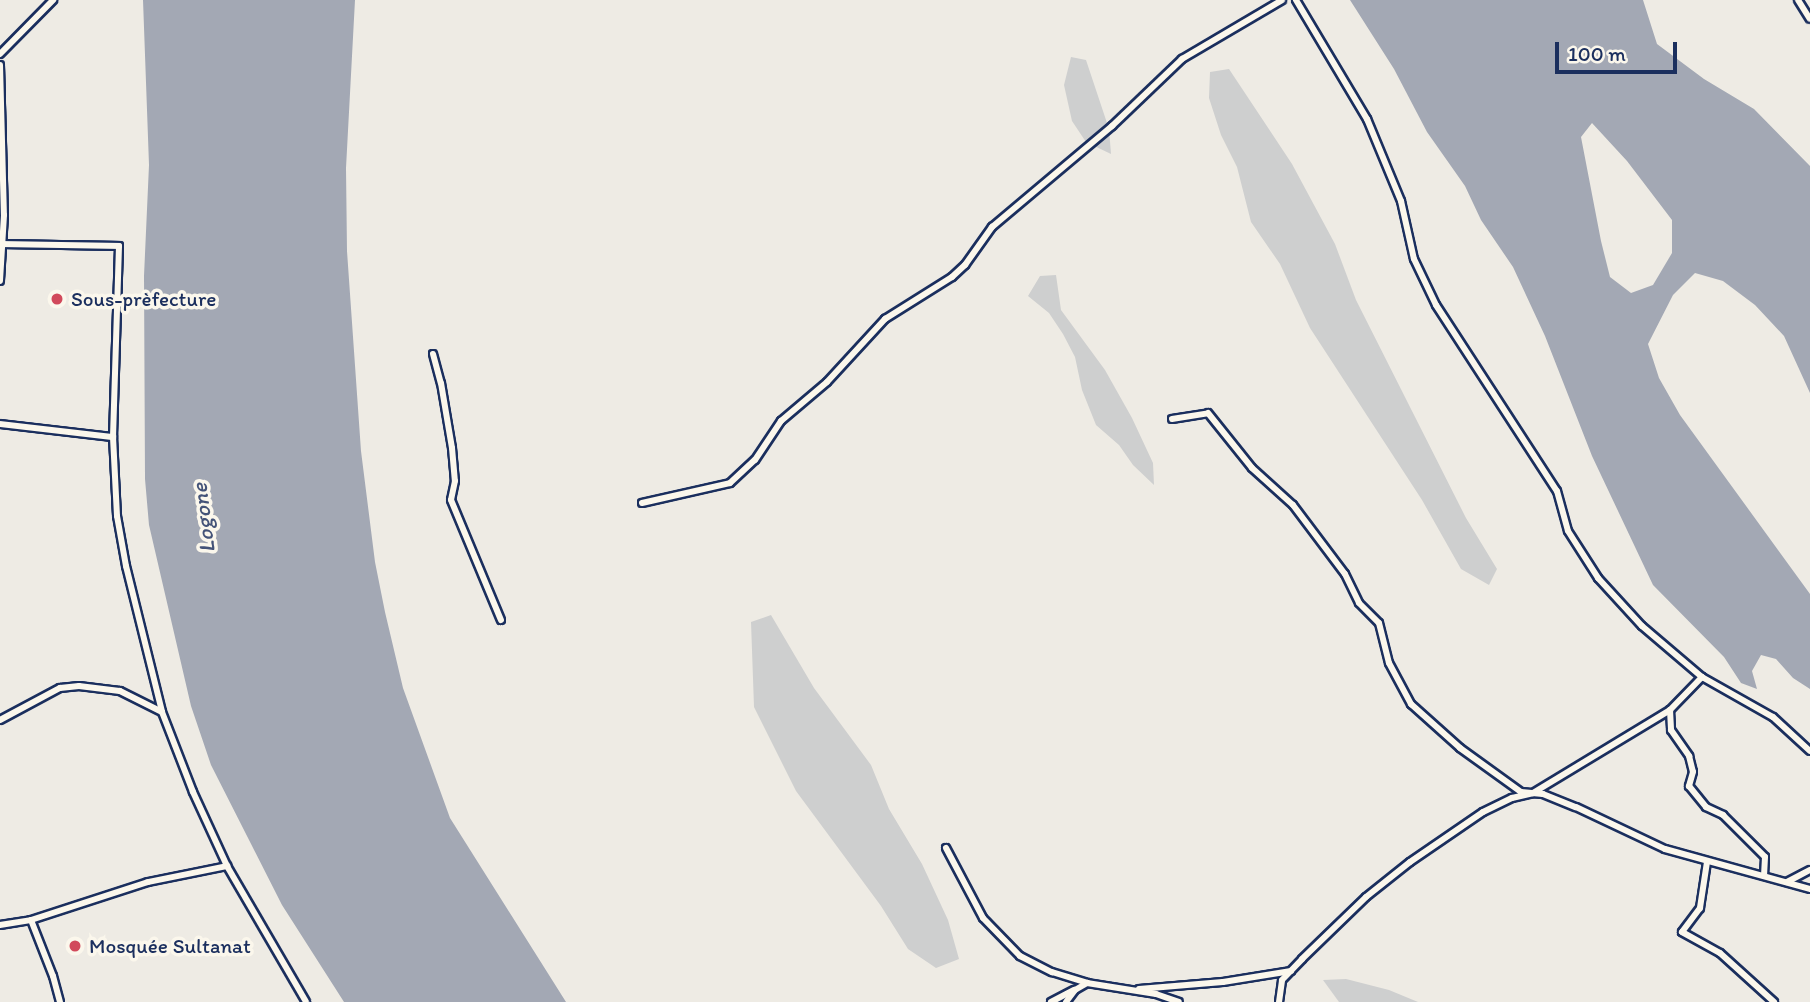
<!DOCTYPE html>
<meta charset="utf-8">
<style>
body{margin:0}
#map{position:relative;width:1810px;height:1002px;overflow:hidden;background:#eeebe4;font-family:Itim,sans-serif}
div>[style]{position:absolute}
[style*='--x']{left:calc(var(--x)*1px);top:calc(var(--y)*1px);width:calc(var(--w)*1px);rotate:calc(var(--a)*1deg)}
.green>*{inset:0;background:#cecfcf}
.water>*{inset:0;background:#a3a8b4}
.roads{filter:drop-shadow(2px 0 #1b2f5e) drop-shadow(-2px 0 #1b2f5e) drop-shadow(0 2px #1b2f5e) drop-shadow(0 -2px #1b2f5e)}
.minor>*{height:6px;margin:-3px;padding:0 3px;transform-origin:3px;border-radius:3px;background:#fbf7ec}
.dots>*{width:19px;height:19px;translate:-50% -50%;box-sizing:border-box;border:4px solid #fbf7ec;border-radius:50%}
span{translate:-50% -50%;white-space:nowrap;text-align:center;line-height:1.15;-webkit-text-stroke:7px #fbf7ec;paint-order:stroke}
.poi-label{font-size:21px;color:#1b2f5e}
.left{translate:0 -50%;text-align:left}
.water-label{font-size:23px;color:#445378;font-style:italic}
.scale{position:absolute;left:1555px;top:42px;width:122px;height:32px;box-sizing:border-box;border:4px solid #1b2f5e;border-top:0;padding-left:9px;font-size:21px;line-height:24px;white-space:nowrap;color:#1b2f5e;-webkit-text-stroke:5px #fbf7ec;paint-order:stroke}
</style>
<div id="map">
<div class="green">
<div style="clip-path:polygon(1071px 57px,1086px 60px,1109px 129px,1111px 154px,1086px 142px,1072px 121px,1064px 85px)"></div>
<div style="clip-path:polygon(1229px 69px,1292px 164px,1335px 244px,1356px 300px,1466px 518px,1497px 569px,1489px 585px,1461px 569px,1422px 500px,1310px 328px,1280px 264px,1251px 222px,1237px 167px,1221px 135px,1209px 98px,1210px 72px)"></div>
<div style="clip-path:polygon(1056px 275px,1061px 310px,1105px 370px,1132px 418px,1153px 463px,1154px 485px,1133px 465px,1119px 445px,1096px 425px,1082px 390px,1075px 357px,1063px 334px,1049px 313px,1028px 296px,1040px 276px)"></div>
<div style="clip-path:polygon(771px 615px,814px 688px,871px 765px,889px 809px,922px 864px,948px 920px,959px 959px,936px 968px,908px 949px,881px 906px,796px 791px,754px 707px,751px 622px)"></div>
<div style="clip-path:polygon(1346px 979px,1389px 990px,1418px 1002px,1339px 1002px,1323px 980px)"></div>
</div>
<div class="water">
<div style="clip-path:polygon(143px 0,355px 0,346px 168px,347px 251px,361px 451px,375px 562px,385px 612px,403px 688px,450px 818px,566px 1002px,344px 1002px,282px 905px,211px 765px,191px 706px,149px 525px,145px 479px,144px 276px,149px 165px)"></div>
<div style="clip-path:polygon(evenodd,1350px 0,1643px 0,1657px 44px,1704px 79px,1754px 109px,1810px 166px,1810px 393px,1784px 336px,1755px 305px,1723px 281px,1695px 273px,1673px 295px,1648px 344px,1659px 378px,1680px 415px,1810px 594px,1810px 689px,1793px 678px,1776px 659px,1761px 655px,1752px 671px,1757px 689px,1741px 683px,1724px 657px,1653px 585px,1592px 456px,1545px 336px,1513px 267px,1481px 220px,1465px 186px,1427px 132px,1394px 69px,1350px 0,1592px 123px,1627px 161px,1672px 220px,1672px 253px,1653px 285px,1631px 293px,1610px 277px,1601px 241px,1581px 137px,1592px 123px)"></div>
</div>
<div class="roads">
<div class="minor">
<div style="--x:1296;--y:0;--w:139;--a:59.2"></div>
<div style="--x:1367;--y:119;--w:89;--a:67.5"></div>
<div style="--x:1401;--y:201;--w:59;--a:77.4"></div>
<div style="--x:1414;--y:259;--w:51;--a:64.4"></div>
<div style="--x:1436;--y:305;--w:222;--a:57"></div>
<div style="--x:1557;--y:491;--w:41;--a:74.6"></div>
<div style="--x:1568;--y:531;--w:56;--a:57.4"></div>
<div style="--x:1598;--y:578;--w:65;--a:47.5"></div>
<div style="--x:1642;--y:626;--w:79;--a:40.4"></div>
<div style="--x:1702;--y:677;--w:46;--a:134.1"></div>
<div style="--x:1670;--y:710;--w:20;--a:87"></div>
<div style="--x:1671;--y:730;--w:32;--a:55"></div>
<div style="--x:1689;--y:756;--w:16;--a:76"></div>
<div style="--x:1693;--y:772;--w:15;--a:106"></div>
<div style="--x:1689;--y:786;--w:27;--a:51"></div>
<div style="--x:1706;--y:807;--w:19;--a:25"></div>
<div style="--x:1723;--y:815;--w:59;--a:45"></div>
<div style="--x:1765;--y:857;--w:19;--a:93"></div>
<div style="--x:1798;--y:0;--w:22;--a:58"></div>
<div style="--x:0;--y:54;--w:76;--a:-45.5"></div>
<div style="--x:0;--y:65;--w:150;--a:88.5"></div>
<div style="--x:4;--y:215;--w:66;--a:93.5"></div>
<div style="--x:3;--y:244;--w:116;--a:1"></div>
<div style="--x:119;--y:246;--w:191;--a:91.8"></div>
<div style="--x:113;--y:437;--w:79;--a:87.1"></div>
<div style="--x:117;--y:516;--w:51;--a:79.8"></div>
<div style="--x:126;--y:566;--w:150;--a:76.1"></div>
<div style="--x:162;--y:712;--w:86;--a:68.8"></div>
<div style="--x:193;--y:792;--w:81;--a:65.3"></div>
<div style="--x:227;--y:866;--w:157;--a:59.8"></div>
<div style="--x:433;--y:354;--w:30;--a:75"></div>
<div style="--x:441;--y:383;--w:66;--a:80.4"></div>
<div style="--x:452;--y:448;--w:33;--a:85"></div>
<div style="--x:455;--y:481;--w:19;--a:102"></div>
<div style="--x:451;--y:500;--w:130;--a:67.4"></div>
<div style="--x:1172;--y:419;--w:36;--a:-9"></div>
<div style="--x:1208;--y:413;--w:70;--a:51.3"></div>
<div style="--x:1252;--y:468;--w:55;--a:42.1"></div>
<div style="--x:1293;--y:505;--w:86;--a:53"></div>
<div style="--x:1345;--y:574;--w:32;--a:64"></div>
<div style="--x:1359;--y:603;--w:28;--a:45"></div>
<div style="--x:1379;--y:623;--w:41;--a:76"></div>
<div style="--x:1389;--y:663;--w:47;--a:61.8"></div>
<div style="--x:1411;--y:704;--w:66;--a:41.9"></div>
<div style="--x:1460;--y:748;--w:75;--a:35.8"></div>
<div style="--x:1521;--y:792;--w:22;--a:5"></div>
<div style="--x:1543;--y:794;--w:35;--a:22"></div>
<div style="--x:1576;--y:807;--w:98;--a:25.3"></div>
<div style="--x:1665;--y:849;--w:150;--a:15.4"></div>
<div style="--x:0;--y:424;--w:114;--a:6.6"></div>
<div style="--x:642;--y:503;--w:90;--a:-12.8"></div>
<div style="--x:730;--y:483;--w:34;--a:-43"></div>
<div style="--x:755;--y:460;--w:47;--a:-56.3"></div>
<div style="--x:781;--y:421;--w:60;--a:-40.3"></div>
<div style="--x:827;--y:382;--w:86;--a:-47.4"></div>
<div style="--x:885;--y:319;--w:79;--a:-32.1"></div>
<div style="--x:952;--y:277;--w:18;--a:-43"></div>
<div style="--x:965;--y:265;--w:47;--a:-54.6"></div>
<div style="--x:992;--y:227;--w:157;--a:-40.1"></div>
<div style="--x:1112;--y:126;--w:97;--a:-43.7"></div>
<div style="--x:1182;--y:59;--w:116;--a:-30.5"></div>
<div style="--x:1702;--y:677;--w:81;--a:29.4"></div>
<div style="--x:1773;--y:717;--w:50;--a:42.6"></div>
<div style="--x:0;--y:720;--w:68;--a:-28.1"></div>
<div style="--x:60;--y:688;--w:19;--a:-6"></div>
<div style="--x:79;--y:686;--w:41;--a:7"></div>
<div style="--x:120;--y:691;--w:47;--a:26.6"></div>
<div style="--x:946;--y:848;--w:79;--a:62.1"></div>
<div style="--x:983;--y:918;--w:53;--a:45.8"></div>
<div style="--x:1020;--y:956;--w:36;--a:27"></div>
<div style="--x:1052;--y:972;--w:37;--a:17"></div>
<div style="--x:1087;--y:983;--w:70;--a:9.1"></div>
<div style="--x:1156;--y:994;--w:24;--a:19"></div>
<div style="--x:1707;--y:862;--w:47;--a:98.7"></div>
<div style="--x:1700;--y:908;--w:30;--a:127"></div>
<div style="--x:1682;--y:932;--w:43;--a:28.9"></div>
<div style="--x:1720;--y:953;--w:73;--a:42.2"></div>
<div style="--x:1787;--y:882;--w:26;--a:-28"></div>
<div style="--x:31;--y:920;--w:60;--a:68.6"></div>
<div style="--x:53;--y:976;--w:27;--a:75"></div>
<div style="--x:0;--y:925;--w:31;--a:-9"></div>
<div style="--x:31;--y:920;--w:123;--a:-18"></div>
<div style="--x:148;--y:882;--w:81;--a:-11.4"></div>
<div style="--x:1139;--y:989;--w:84;--a:-4.8"></div>
<div style="--x:1223;--y:982;--w:69;--a:-9.2"></div>
<div style="--x:1051;--y:1002;--w:26;--a:-28"></div>
<div style="--x:1066;--y:1002;--w:15;--a:-53"></div>
<div style="--x:1075;--y:990;--w:14;--a:-30"></div>
<div style="--x:1279;--y:1002;--w:22;--a:-82"></div>
<div style="--x:1282;--y:980;--w:29;--a:-46"></div>
<div style="--x:1302;--y:959;--w:89;--a:-44.1"></div>
<div style="--x:1366;--y:897;--w:56;--a:-38.5"></div>
<div style="--x:1410;--y:862;--w:88;--a:-34.4"></div>
<div style="--x:1483;--y:812;--w:32;--a:-26"></div>
<div style="--x:1512;--y:798;--w:22;--a:-13"></div>
<div style="--x:1533;--y:793;--w:160;--a:-31.2"></div>
</div>
</div>
<div class="dots">
<div style="left:57px;top:299px;background:#d1495b"></div>
<div style="left:75px;top:946px;background:#d1495b"></div>
</div>
<div class="poi-label">
<span class="left" style="left:71px;top:299px">Sous-prèfecture</span>
<span class="left" style="left:89px;top:946px">Mosquée Sultanat</span>
</div>
<div class="water-label">
<span style="left:203px;top:518px;rotate:-97deg">Logone</span>
</div>
<div class="scale">100 m</div>
</div>
